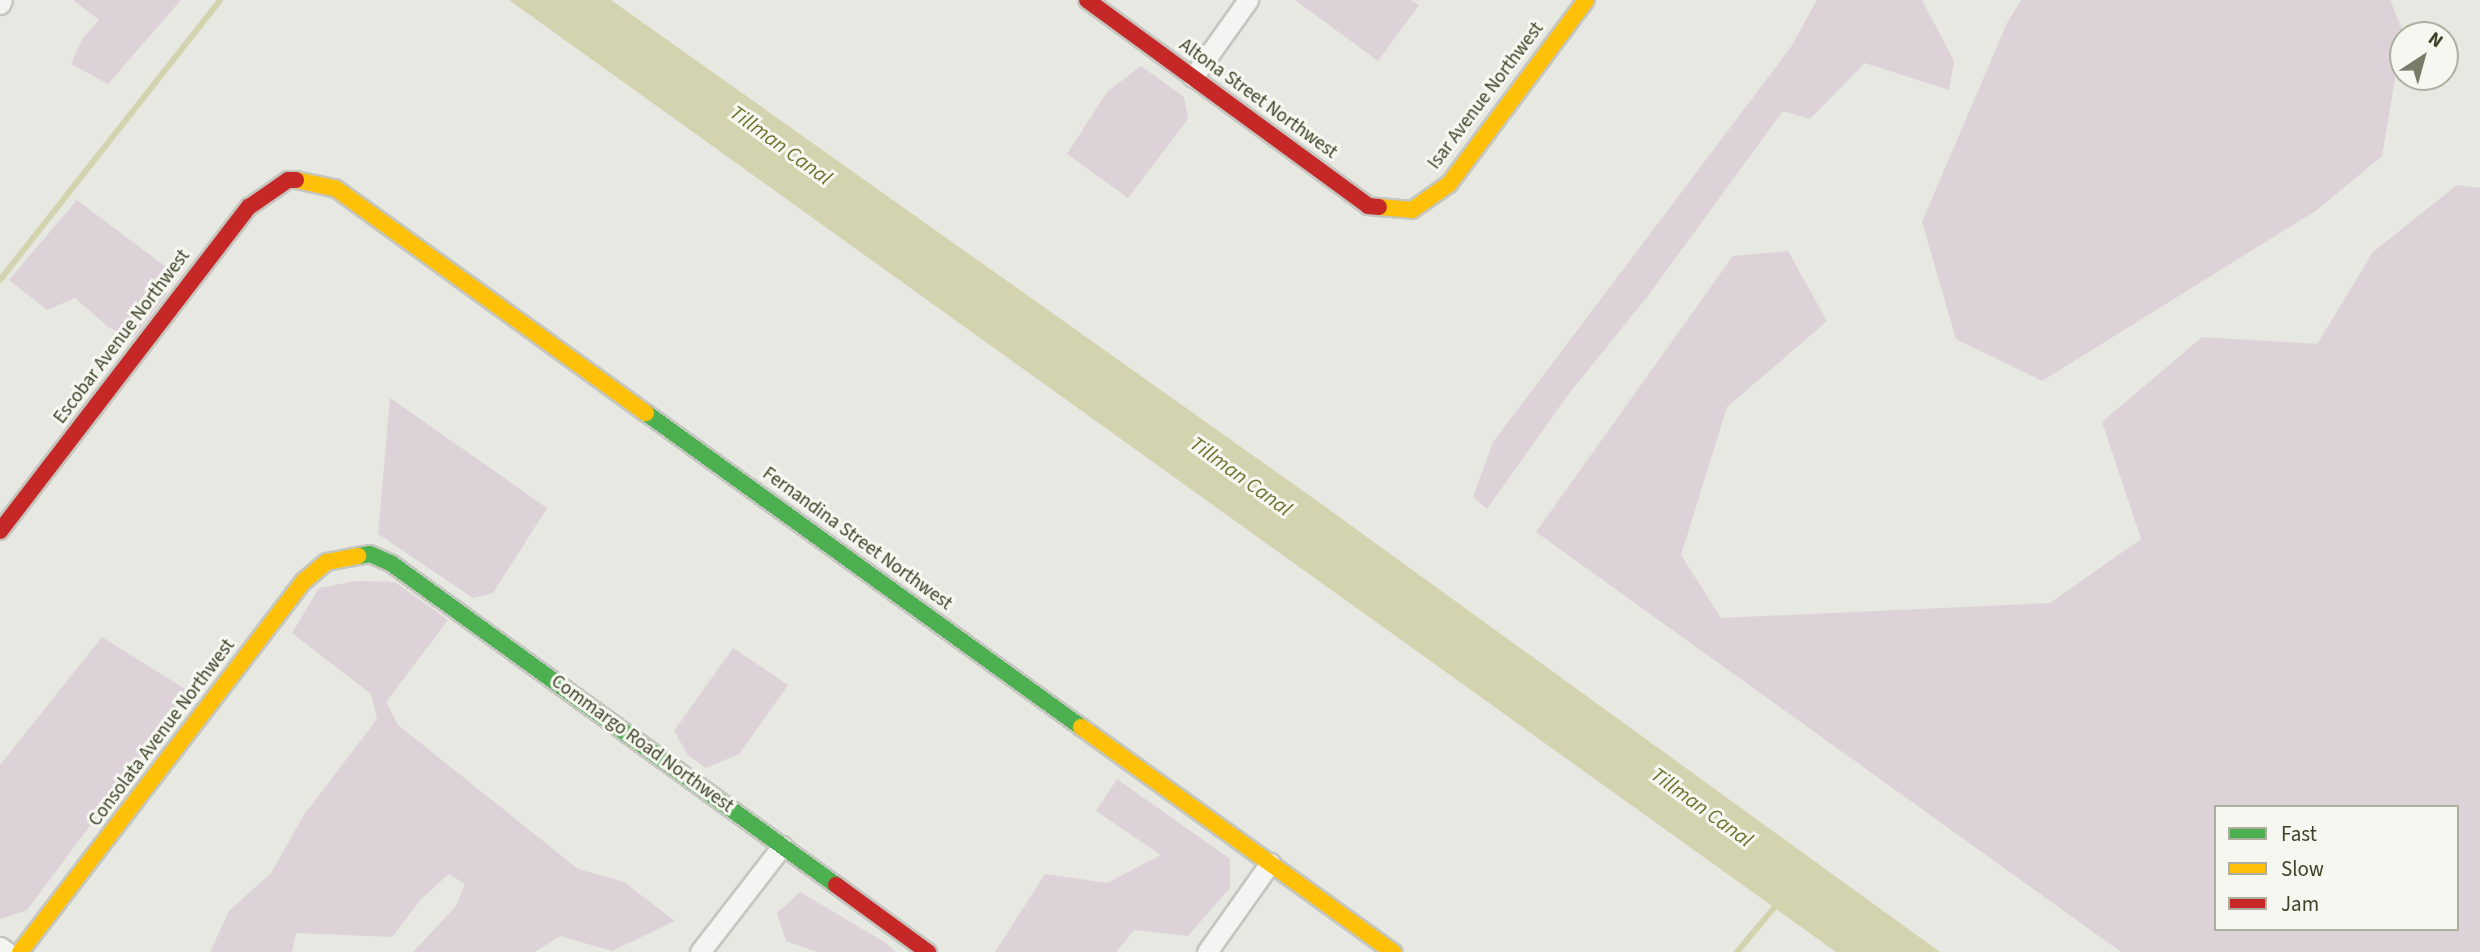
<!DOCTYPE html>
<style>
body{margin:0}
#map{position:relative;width:2480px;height:952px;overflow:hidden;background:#e7e8e2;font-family:"Source Sans 3",sans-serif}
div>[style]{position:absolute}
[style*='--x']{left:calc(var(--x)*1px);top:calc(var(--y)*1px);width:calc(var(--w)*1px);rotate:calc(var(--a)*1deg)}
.green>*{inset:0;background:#ddd2d8}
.water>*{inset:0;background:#d3d4af}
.stream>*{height:6px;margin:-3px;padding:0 3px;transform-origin:3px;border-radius:3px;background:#d3d4af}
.roads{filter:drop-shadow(2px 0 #c5c6c0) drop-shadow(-2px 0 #c5c6c0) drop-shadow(0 2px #c5c6c0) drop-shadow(0 -2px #c5c6c0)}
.street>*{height:19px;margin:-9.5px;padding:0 9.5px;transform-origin:9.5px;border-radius:9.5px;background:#f4f4f2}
.fast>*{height:16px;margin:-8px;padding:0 8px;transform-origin:8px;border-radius:8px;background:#4caf50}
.slow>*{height:16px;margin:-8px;padding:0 8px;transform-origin:8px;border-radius:8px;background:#ffc107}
.jam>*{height:16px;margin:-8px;padding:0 8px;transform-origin:8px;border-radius:8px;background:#c62828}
span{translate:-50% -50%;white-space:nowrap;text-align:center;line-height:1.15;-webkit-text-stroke:6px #f6f7f0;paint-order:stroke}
.street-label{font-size:19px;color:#3e4227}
.water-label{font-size:21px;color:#6f732e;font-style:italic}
.legend{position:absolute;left:2214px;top:805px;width:245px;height:126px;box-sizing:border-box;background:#f6f7f0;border:2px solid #acafa0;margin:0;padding:9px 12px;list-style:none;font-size:21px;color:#3e4227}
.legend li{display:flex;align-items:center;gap:14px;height:35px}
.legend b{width:35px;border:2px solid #acafa0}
.north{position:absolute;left:2389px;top:21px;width:70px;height:70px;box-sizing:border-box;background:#f6f7f0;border:2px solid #acafa0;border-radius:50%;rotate:36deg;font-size:19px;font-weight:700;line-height:28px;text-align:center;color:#3e4227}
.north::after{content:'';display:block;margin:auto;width:24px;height:32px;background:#797c68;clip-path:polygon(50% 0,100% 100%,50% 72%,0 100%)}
</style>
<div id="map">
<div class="green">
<div style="clip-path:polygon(73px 0,181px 0,108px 84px,71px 64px,82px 39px,99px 20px)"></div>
<div style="clip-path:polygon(1295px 0,1411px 0,1419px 5px,1378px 61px)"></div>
<div style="clip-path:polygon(1817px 0,1922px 0,1954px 61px,1949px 90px,1865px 63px,1810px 119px,1783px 111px,1647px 297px,1567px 396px,1487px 509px,1473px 497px,1493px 442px,1791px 47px)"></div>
<div style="clip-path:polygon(2021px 0,2390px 0,2403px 31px,2382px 156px,2317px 210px,2042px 381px,1956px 339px,1922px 222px,2007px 23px)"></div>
<div style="clip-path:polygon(1141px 66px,1184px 97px,1188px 119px,1128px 198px,1067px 154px,1107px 92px)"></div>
<div style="clip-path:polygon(evenodd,2457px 185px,2480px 188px,2480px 952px,2121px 952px,1536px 532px,1733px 256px,1788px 251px,1827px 321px,1727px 407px,1681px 555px,1721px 618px,2050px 603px,2141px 539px,2102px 422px,2202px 337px,2317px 344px,2373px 252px,2457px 185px,2216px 807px,2457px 807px,2457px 929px,2216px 929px,2216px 807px)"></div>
<div style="clip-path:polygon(77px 200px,165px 266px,167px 294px,133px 338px,108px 327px,75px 298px,47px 310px,9px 280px)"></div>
<div style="clip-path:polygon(390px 398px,547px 508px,493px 593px,473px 598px,378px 534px)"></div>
<div style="clip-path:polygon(356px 581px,395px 582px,448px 620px,386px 702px,398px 725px,578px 869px,624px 882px,675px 921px,612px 951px,560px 936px,535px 952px,413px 952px,456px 906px,465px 884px,449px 874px,422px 898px,392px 937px,296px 933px,292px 952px,210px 952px,229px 911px,271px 873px,304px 815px,377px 719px,371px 694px,292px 633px,319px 588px)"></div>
<div style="clip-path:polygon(102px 637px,190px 692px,27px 910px,0 919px,0 765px)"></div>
<div style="clip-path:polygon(733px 648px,788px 685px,739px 754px,706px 768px,688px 755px,674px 731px)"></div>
<div style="clip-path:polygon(1117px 779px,1230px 859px,1230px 888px,1188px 936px,1134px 930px,1116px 952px,995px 952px,1045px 874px,1107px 883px,1161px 855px,1096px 811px)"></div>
<div style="clip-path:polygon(800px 892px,886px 943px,896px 952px,817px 952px,786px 941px,777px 913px)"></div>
</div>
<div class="water">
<div style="clip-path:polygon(509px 0,611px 0,1320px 503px,1940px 952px,1836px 952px)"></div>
</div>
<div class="stream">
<div style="--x:0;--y:280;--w:356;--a:-51.8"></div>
<div style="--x:1737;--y:952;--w:64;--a:-50.1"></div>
</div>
<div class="roads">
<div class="street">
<div style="--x:0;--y:4;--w:4;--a:-63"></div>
<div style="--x:1193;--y:77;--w:95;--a:-54.5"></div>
<div style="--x:0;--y:947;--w:9;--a:36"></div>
<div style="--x:700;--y:952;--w:134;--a:-52.3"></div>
<div style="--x:1207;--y:952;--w:109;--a:-54.7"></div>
</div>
<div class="fast">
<div style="--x:646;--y:413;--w:536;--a:35.82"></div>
<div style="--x:358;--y:556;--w:12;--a:-9"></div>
<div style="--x:370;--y:554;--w:24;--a:24"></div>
<div style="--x:392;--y:564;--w:548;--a:35.87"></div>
</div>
<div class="slow">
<div style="--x:296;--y:180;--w:40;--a:12"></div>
<div style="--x:335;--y:188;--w:384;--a:35.9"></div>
<div style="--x:1379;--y:207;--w:33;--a:5"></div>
<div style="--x:1412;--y:210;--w:45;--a:-35.1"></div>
<div style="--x:1449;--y:184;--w:229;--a:-53.3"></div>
<div style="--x:1081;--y:727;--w:385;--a:35.8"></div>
<div style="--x:20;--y:952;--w:467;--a:-52.6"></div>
<div style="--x:304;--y:581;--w:30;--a:-40"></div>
<div style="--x:327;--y:562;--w:32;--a:-11"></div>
</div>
<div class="jam">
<div style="--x:1087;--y:0;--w:348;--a:36.2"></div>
<div style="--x:1368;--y:206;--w:11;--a:5"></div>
<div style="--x:0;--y:531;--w:409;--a:-52.5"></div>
<div style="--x:249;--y:207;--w:47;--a:-34.7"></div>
<div style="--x:288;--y:180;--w:8;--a:0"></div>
<div style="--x:836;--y:885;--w:114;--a:36.1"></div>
</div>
</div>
<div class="street-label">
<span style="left:1486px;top:96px;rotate:-53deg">Isar Avenue Northwest</span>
<span style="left:1258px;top:99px;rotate:36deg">Altona Street Northwest</span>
<span style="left:122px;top:337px;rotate:-53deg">Escobar Avenue Northwest</span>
<span style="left:857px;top:539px;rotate:36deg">Fernandina Street Northwest</span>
<span style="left:162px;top:733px;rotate:-53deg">Consolata Avenue Northwest</span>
<span style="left:642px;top:744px;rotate:36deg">Commargo Road Northwest</span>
</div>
<div class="water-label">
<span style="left:781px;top:145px;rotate:36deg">Tillman Canal</span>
<span style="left:1241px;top:476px;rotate:36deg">Tillman Canal</span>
<span style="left:1702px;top:807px;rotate:36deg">Tillman Canal</span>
</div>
<ul class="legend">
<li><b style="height:9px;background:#4caf50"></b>Fast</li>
<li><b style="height:9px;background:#ffc107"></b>Slow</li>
<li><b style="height:9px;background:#c62828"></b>Jam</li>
</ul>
<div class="north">N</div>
</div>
